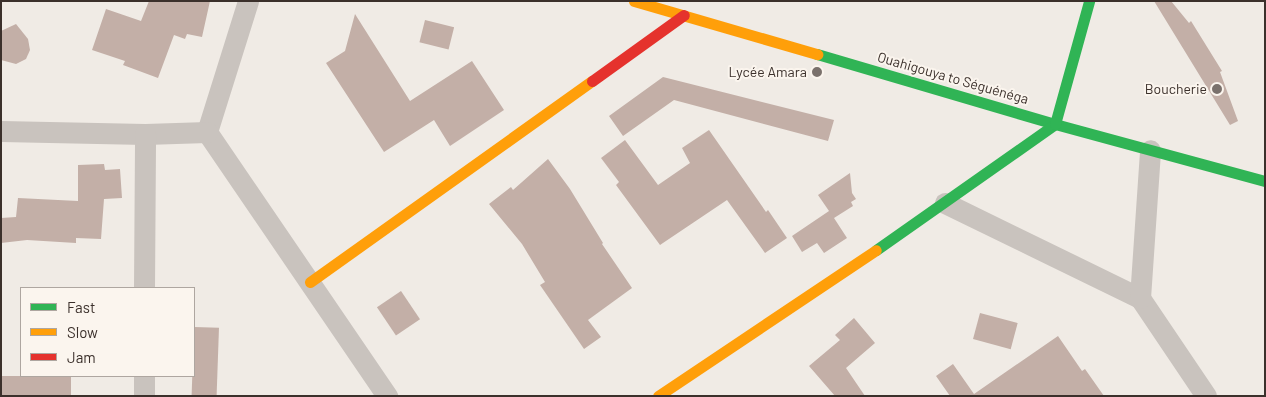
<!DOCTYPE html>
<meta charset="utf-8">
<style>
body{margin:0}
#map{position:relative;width:1266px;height:397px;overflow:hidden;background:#f0ebe5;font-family:Barlow,sans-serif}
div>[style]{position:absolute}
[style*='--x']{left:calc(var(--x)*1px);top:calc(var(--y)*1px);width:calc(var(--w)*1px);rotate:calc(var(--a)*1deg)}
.building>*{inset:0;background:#c3afa7;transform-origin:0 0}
.street>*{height:21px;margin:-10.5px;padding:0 10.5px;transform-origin:10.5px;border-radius:10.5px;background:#c9c3be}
.fast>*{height:11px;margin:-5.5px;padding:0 5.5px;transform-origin:5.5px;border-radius:5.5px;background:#30b455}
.slow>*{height:11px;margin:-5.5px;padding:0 5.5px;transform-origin:5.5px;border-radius:5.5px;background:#ff9f0a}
.jam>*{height:11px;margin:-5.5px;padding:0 5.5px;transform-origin:5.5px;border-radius:5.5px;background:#e5322d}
.dots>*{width:14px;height:14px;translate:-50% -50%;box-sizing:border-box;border:2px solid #fbf5ee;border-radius:50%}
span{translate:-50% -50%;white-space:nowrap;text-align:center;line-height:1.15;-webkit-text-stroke:4px #fbf5ee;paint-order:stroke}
.poi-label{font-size:14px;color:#3b302b}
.right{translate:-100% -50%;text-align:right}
.street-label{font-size:14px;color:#3b302b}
.frame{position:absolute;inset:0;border:2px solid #3b302b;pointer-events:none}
.legend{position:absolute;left:20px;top:287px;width:175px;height:90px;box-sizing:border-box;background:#fbf5ee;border:1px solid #aea6a0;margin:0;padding:6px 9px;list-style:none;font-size:15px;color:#3b302b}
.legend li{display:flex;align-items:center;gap:10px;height:25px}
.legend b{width:25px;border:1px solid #aea6a0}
</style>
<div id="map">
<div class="building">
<div style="clip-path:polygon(149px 1px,210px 1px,202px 37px,187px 34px,185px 39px,174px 35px,158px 78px,123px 65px,125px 61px,92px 50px,106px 9px,141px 21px)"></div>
<div style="clip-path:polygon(1154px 1px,1171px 1px,1189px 23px,1191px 21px,1222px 71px,1220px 72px,1238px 121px,1230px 125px)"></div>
<div style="clip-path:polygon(355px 14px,410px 101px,472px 61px,504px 110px,450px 146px,434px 120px,384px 152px,326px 63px,345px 51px)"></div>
<div style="left:425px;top:20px;width:30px;height:23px;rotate:14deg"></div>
<div style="clip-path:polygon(16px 24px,28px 39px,30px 50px,26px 59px,16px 64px,1px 60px,1px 31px)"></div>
<div style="clip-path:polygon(663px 77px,834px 120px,828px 141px,674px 100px,623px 136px,609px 116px)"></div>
<div style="clip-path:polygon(709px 130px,766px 212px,768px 210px,787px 238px,765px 253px,727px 200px,660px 245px,616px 185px,619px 182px,601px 158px,625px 140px,658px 185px,690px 163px,682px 148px)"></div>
<div style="clip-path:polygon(548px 159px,570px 189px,603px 243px,602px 244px,632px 288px,588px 320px,601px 337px,584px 349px,540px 285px,545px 282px,522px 244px,489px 204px,511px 187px,513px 190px)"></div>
<div style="clip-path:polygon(104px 164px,105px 170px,120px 169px,122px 198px,104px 199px,101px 239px,76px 238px,76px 243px,27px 240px,1px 243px,1px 218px,16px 217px,18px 198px,78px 201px,78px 165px)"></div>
<div style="clip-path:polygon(850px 173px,852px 193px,856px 199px,851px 202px,853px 206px,834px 218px,847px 238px,824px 253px,817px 243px,802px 252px,792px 236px,829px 211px,818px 195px)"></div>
<div style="left:401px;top:291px;width:34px;height:29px;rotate:56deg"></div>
<div style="left:980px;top:313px;width:39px;height:27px;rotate:15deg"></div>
<div style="clip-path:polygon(854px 318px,875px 343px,846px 368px,865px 396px,835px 396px,809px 366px,840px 340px,835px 335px)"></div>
<div style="left:194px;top:327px;width:25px;height:69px;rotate:2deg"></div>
<div style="clip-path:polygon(1058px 336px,1082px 371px,1085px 369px,1104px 396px,950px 396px,936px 376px,953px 364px,974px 394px)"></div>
<div style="left:1px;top:376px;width:70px;height:20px"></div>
</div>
<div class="street">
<div style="--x:248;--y:1;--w:137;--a:107.4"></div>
<div style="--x:207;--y:132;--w:320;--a:55.7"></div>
<div style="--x:1;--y:131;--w:144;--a:1.2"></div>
<div style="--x:145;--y:134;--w:62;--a:-1.8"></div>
<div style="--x:945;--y:203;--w:217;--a:26"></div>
<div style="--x:1140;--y:298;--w:118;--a:56"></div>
<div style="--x:144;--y:288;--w:154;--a:-89.6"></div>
<div style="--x:1140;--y:298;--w:148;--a:-86.1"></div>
<div style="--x:144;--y:396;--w:20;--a:-90"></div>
</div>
<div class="fast">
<div style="--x:817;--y:54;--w:248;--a:16.4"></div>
<div style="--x:1055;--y:124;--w:218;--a:15.2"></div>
<div style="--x:876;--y:250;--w:219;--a:-35.1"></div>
<div style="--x:1055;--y:124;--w:128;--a:-74.5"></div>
</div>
<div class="slow">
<div style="--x:634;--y:1;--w:191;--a:16.2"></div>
<div style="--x:310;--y:282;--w:346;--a:-35.5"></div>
<div style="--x:658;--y:396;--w:262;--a:-33.8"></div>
</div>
<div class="jam">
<div style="--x:592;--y:81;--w:113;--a:-35.7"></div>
</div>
<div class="dots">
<div style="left:817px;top:72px;background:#7a716c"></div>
<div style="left:1217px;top:89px;background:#7a716c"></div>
</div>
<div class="poi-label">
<span class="right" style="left:807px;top:72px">Lycée Amara</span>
<span class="right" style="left:1207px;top:89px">Boucherie</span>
</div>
<div class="street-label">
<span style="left:953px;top:78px;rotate:16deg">Ouahigouya to Séguénéga</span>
</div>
<div class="frame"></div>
<ul class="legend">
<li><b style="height:6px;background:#30b455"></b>Fast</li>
<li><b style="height:6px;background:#ff9f0a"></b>Slow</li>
<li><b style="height:6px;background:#e5322d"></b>Jam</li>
</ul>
</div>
